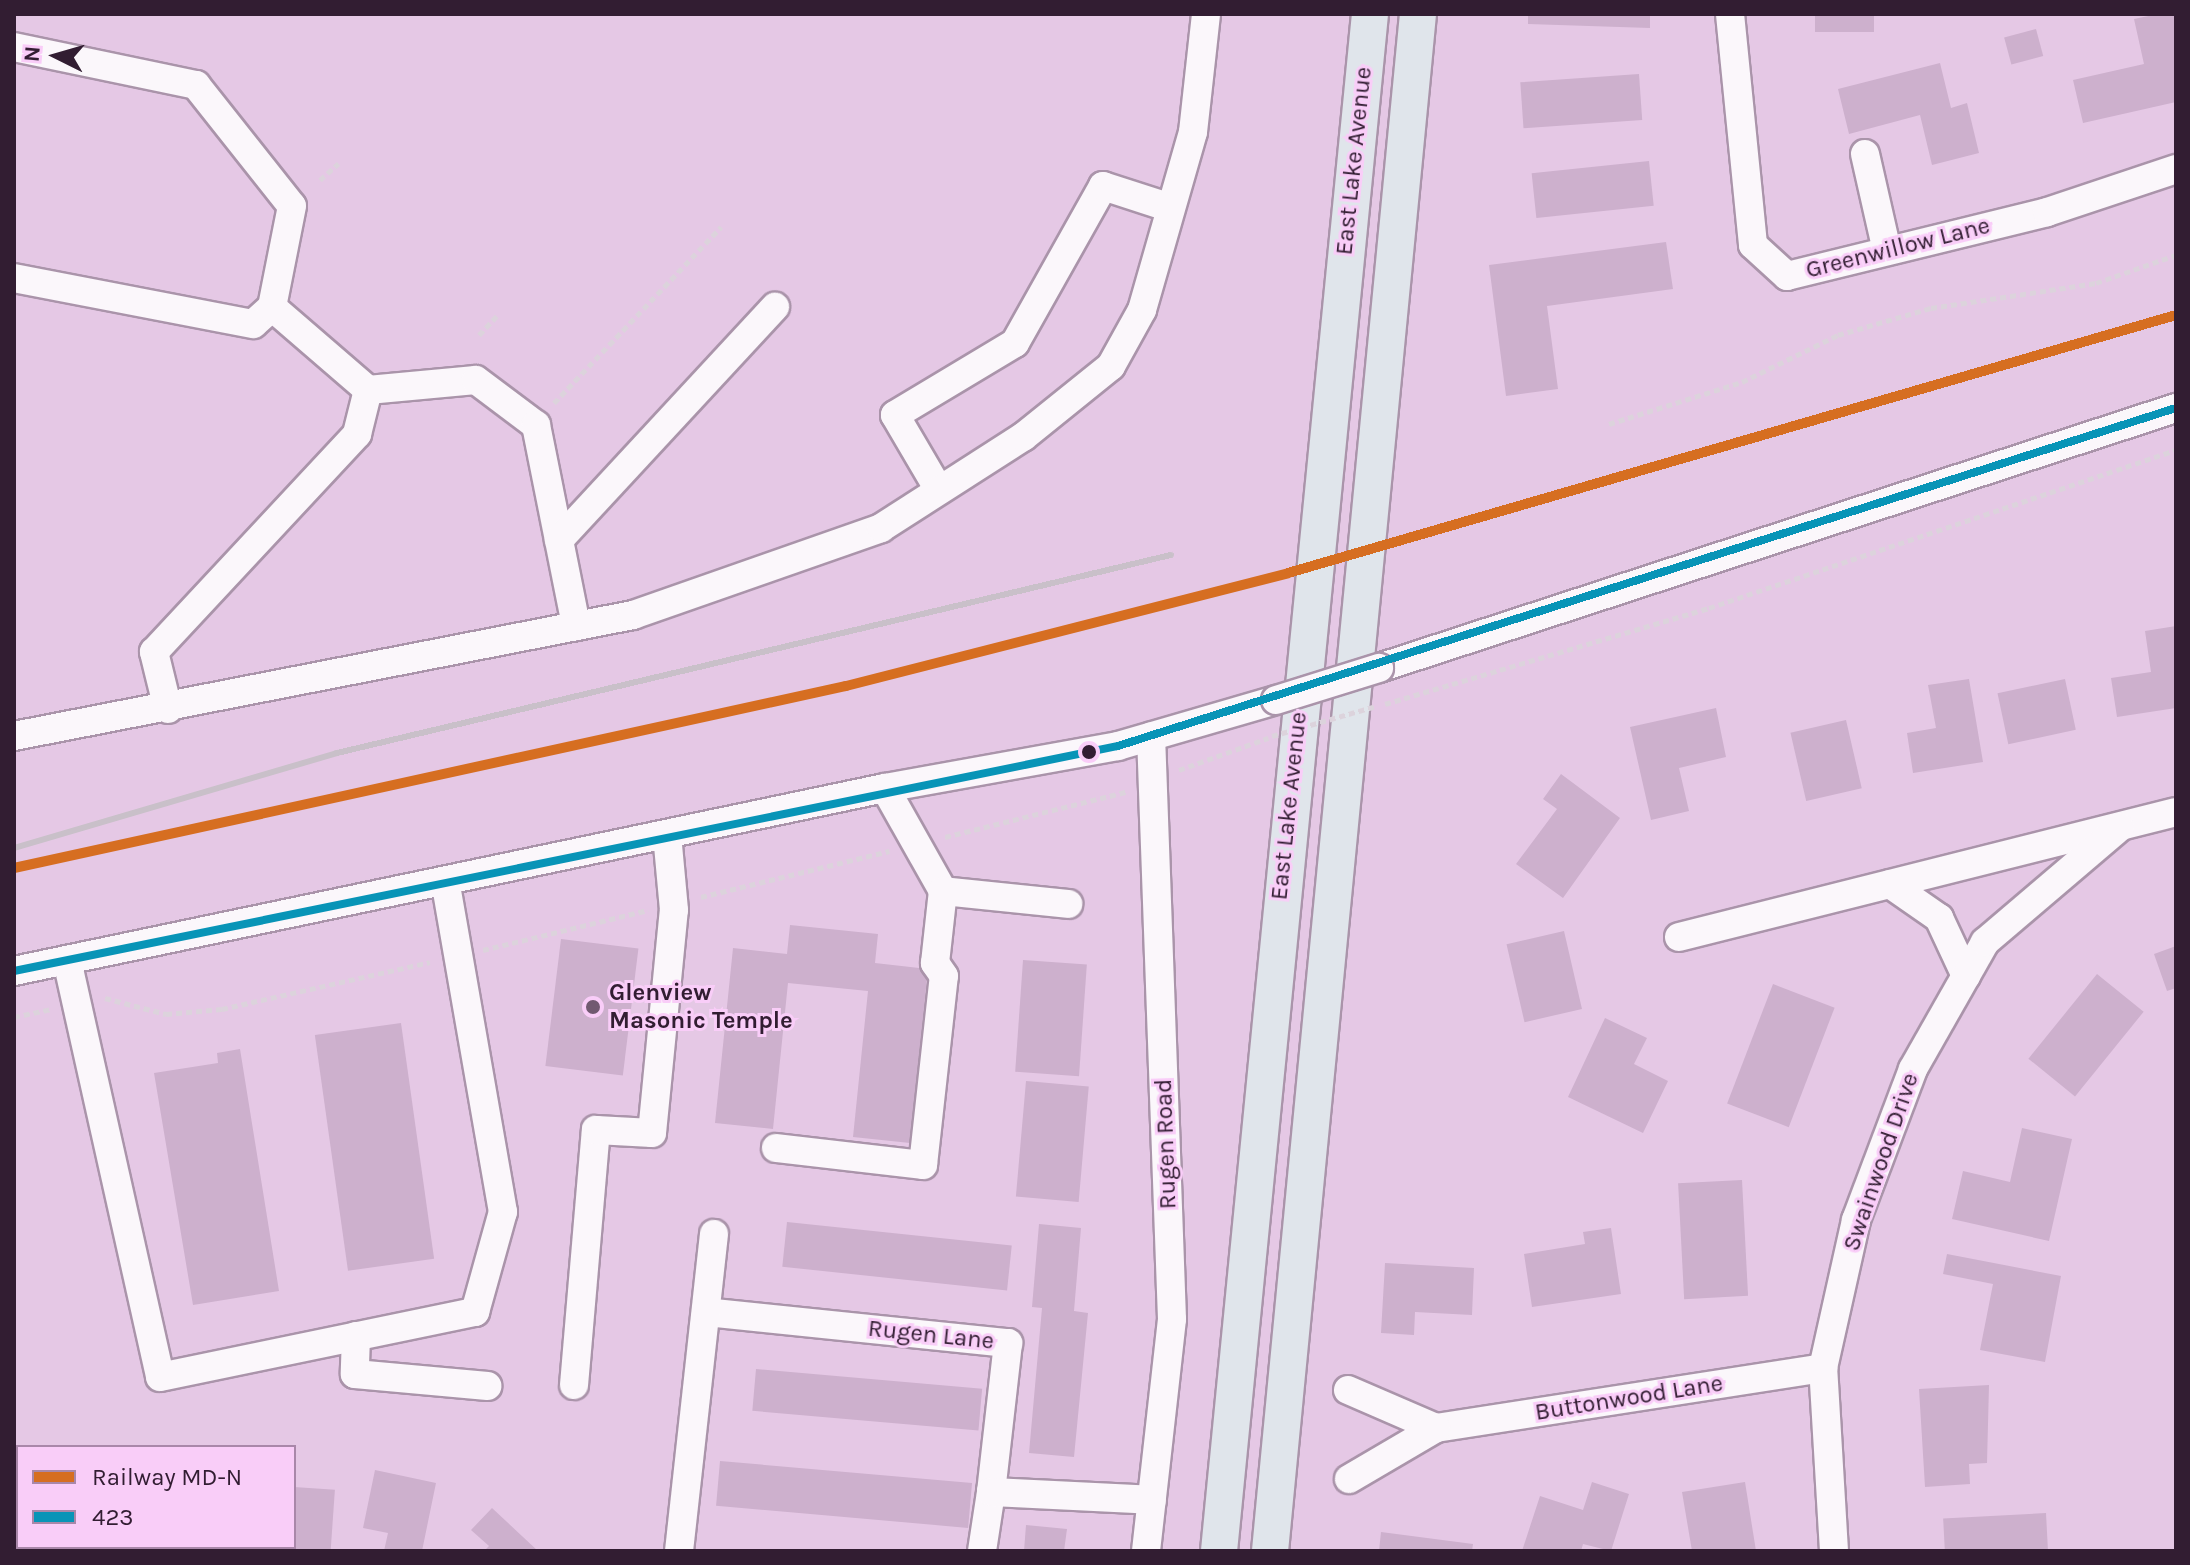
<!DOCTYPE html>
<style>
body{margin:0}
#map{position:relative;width:2190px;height:1565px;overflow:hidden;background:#e5c8e5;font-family:Karla,sans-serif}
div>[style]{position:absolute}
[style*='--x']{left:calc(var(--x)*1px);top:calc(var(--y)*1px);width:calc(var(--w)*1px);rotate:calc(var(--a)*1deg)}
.building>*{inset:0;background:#cdb0cd;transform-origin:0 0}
.path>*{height:5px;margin-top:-2.5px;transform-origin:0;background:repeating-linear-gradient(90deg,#dcd3dc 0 6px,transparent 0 10px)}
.roads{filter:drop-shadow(2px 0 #aa94aa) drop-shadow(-2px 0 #aa94aa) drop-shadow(0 2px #aa94aa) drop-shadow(0 -2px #aa94aa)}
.minor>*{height:28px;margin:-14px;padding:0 14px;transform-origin:14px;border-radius:14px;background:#fbf7fb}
.major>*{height:36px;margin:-18px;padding:0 18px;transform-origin:18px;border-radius:18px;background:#e0e5eb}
.rail>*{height:6px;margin:-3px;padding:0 3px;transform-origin:3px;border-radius:3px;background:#c9c0c9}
.path-bridge>*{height:5px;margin-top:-2.5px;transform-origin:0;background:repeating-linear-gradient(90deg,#dcd3dc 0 6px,transparent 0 10px)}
.bridges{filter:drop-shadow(2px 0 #aa94aa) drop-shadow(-2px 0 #aa94aa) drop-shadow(0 2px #aa94aa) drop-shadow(0 -2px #aa94aa)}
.minor-bridge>*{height:28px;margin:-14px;padding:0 14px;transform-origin:14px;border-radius:14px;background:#fbf7fb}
.bus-1>*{height:8px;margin:-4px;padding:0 4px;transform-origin:4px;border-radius:4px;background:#0894b7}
.rail-1>*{height:10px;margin:-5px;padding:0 5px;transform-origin:5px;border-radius:5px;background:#d66e21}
.dots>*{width:22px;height:22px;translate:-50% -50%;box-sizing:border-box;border:4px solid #f9cdf8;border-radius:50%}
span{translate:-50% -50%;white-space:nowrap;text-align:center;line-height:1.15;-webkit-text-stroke:6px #f9cdf8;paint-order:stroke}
.street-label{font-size:24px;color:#321d32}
.poi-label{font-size:24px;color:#321d32;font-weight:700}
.left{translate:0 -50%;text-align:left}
.frame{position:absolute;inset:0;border:16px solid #321d32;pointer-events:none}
.legend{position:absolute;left:16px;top:1445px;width:280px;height:104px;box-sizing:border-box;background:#f9cdf8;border:2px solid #a987a9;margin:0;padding:10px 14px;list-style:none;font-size:24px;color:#321d32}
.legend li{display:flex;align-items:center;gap:16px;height:40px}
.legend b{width:40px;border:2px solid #a987a9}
.north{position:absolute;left:16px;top:16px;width:80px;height:80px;-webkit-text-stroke:6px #f9cdf8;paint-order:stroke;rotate:275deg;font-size:22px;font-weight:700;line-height:32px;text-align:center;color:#321d32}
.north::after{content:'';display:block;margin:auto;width:28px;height:36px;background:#321d32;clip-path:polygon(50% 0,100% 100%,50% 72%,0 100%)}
</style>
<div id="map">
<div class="building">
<div style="clip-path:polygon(1528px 14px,1650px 14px,1650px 28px,1528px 24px)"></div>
<div style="left:1815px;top:14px;width:59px;height:18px"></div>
<div style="clip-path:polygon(2158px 14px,2176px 14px,2176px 102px,2083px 123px,2073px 80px,2144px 64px,2134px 19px)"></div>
<div style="left:2036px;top:29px;width:28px;height:33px;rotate:75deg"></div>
<div style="clip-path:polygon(1940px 63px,1951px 108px,1967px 103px,1979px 153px,1932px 165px,1920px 115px,1849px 134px,1838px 89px)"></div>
<div style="left:1639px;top:74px;width:46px;height:119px;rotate:86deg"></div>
<div style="left:1649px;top:161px;width:45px;height:118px;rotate:84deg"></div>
<div style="clip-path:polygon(1666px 242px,1673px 289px,1547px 306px,1558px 389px,1506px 396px,1489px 265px)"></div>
<div style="clip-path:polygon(2176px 626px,2176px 708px,2117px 717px,2111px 678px,2151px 672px,2145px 631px)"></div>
<div style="clip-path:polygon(1969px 679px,1983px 762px,1913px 773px,1907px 733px,1936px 728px,1928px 685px)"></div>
<div style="left:2065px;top:679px;width:52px;height:69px;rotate:78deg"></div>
<div style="clip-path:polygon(1716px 708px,1726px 757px,1679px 768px,1689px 811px,1651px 820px,1630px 727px)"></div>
<div style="left:1846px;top:720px;width:70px;height:57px;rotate:77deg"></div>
<div style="clip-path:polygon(1561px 774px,1620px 818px,1563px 898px,1516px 864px,1557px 809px,1543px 799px)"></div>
<div style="clip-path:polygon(790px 925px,878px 934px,875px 963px,928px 969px,910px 1143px,853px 1137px,868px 991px,788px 983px,773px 1129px,715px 1123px,733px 948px,787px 954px)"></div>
<div style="left:1564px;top:931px;width:80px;height:59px;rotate:77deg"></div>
<div style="left:561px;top:939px;width:78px;height:128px;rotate:7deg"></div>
<div style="clip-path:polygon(2176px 946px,2176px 988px,2167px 991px,2154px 954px)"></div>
<div style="left:1023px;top:960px;width:64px;height:112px;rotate:4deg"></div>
<div style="left:2097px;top:974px;width:60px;height:109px;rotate:39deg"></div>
<div style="left:1773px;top:984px;width:66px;height:128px;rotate:21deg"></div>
<div style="clip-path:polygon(1605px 1018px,1647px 1038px,1634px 1064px,1668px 1081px,1643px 1133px,1568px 1097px)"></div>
<div style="left:401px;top:1023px;width:238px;height:87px;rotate:82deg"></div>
<div style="clip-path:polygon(240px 1049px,279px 1291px,193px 1305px,154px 1073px,218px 1063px,217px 1053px)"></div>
<div style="left:1026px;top:1081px;width:63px;height:116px;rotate:5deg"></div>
<div style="clip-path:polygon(2022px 1128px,2072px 1139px,2049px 1241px,1952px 1219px,1963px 1171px,2010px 1182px)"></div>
<div style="left:1742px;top:1180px;width:116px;height:64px;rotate:87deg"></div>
<div style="left:787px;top:1222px;width:226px;height:45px;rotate:6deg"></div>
<div style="clip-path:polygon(1039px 1224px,1081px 1228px,1074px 1311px,1088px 1313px,1074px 1457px,1029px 1453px,1042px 1308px,1032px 1307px)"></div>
<div style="clip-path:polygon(1611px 1228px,1621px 1294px,1532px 1307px,1524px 1254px,1585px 1244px,1583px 1232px)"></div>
<div style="clip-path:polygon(1947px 1254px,2061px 1276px,2045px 1362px,1980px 1350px,1993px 1284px,1943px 1274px)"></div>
<div style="clip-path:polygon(1385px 1263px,1474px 1268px,1472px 1315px,1415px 1312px,1414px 1335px,1381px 1333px)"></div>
<div style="left:756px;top:1369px;width:227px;height:42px;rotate:5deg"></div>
<div style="clip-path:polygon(1989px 1385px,1987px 1463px,1969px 1464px,1970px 1484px,1925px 1487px,1919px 1389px)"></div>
<div style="left:720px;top:1461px;width:253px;height:45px;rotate:5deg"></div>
<div style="clip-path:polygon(375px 1470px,436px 1483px,422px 1551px,384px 1551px,388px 1533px,363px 1528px)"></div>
<div style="clip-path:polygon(1592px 1482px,1629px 1494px,1611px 1551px,1583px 1544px,1581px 1551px,1522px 1551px,1540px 1496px,1583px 1510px)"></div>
<div style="clip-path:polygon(1745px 1482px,1756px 1551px,1692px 1551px,1682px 1492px)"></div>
<div style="left:294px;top:1487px;width:41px;height:64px;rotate:4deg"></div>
<div style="clip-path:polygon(492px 1508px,538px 1551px,484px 1551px,489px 1546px,471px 1530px)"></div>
<div style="left:2046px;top:1513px;width:38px;height:103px;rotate:87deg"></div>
<div style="clip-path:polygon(1026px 1525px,1067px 1529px,1064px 1551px,1024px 1551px)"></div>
<div style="clip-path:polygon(1381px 1532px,1473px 1544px,1472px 1551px,1379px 1551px)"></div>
<div style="clip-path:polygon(130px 1547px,166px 1547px,166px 1551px)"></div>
<div style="clip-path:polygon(197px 1547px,242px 1547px,197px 1551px)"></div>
</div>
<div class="path">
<div style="--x:320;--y:180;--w:25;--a:-42"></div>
<div style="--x:479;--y:335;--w:26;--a:-47"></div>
<div style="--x:554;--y:403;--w:243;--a:-46.5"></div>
<div style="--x:1609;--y:424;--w:139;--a:-17.5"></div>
<div style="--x:1742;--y:382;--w:107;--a:-26.1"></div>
<div style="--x:1838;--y:335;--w:97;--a:-16.2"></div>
<div style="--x:1931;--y:308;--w:167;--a:-8.6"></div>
<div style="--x:2096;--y:283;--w:85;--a:-19.3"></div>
<div style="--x:1385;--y:704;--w:338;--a:-16.5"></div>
<div style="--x:1709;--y:608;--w:493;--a:-18.7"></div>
<div style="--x:1179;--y:770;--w:95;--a:-19.8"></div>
<div style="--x:945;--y:837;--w:187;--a:-14"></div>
<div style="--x:701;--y:897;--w:194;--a:-13.7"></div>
<div style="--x:483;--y:950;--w:170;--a:-13.6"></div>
<div style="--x:105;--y:998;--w:63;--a:14.7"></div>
<div style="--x:166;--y:1014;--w:56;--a:-5.1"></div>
<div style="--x:222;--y:1009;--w:213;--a:-12.7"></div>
<div style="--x:14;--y:1017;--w:39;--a:-12"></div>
</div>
<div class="roads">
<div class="minor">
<div style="--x:1730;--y:14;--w:232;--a:84.3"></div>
<div style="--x:1753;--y:245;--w:46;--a:42.4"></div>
<div style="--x:1787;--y:276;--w:268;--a:-13.8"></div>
<div style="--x:2047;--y:212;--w:136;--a:-18.4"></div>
<div style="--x:14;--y:47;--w:186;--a:11.8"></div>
<div style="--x:196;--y:85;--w:154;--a:51.6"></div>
<div style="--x:292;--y:206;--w:103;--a:101.2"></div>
<div style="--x:272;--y:307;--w:25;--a:138"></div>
<div style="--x:253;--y:324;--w:243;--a:-169.1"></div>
<div style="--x:1865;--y:154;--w:99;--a:77.2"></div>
<div style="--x:272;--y:307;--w:127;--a:40.8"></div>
<div style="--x:368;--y:390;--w:108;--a:-5.3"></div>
<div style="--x:476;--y:380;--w:75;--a:36.9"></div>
<div style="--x:536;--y:425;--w:205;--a:78.7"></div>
<div style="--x:939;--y:490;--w:87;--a:-120.4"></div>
<div style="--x:895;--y:415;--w:140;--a:-31"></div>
<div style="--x:1015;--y:343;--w:180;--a:-60.7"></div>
<div style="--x:1103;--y:186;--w:71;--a:17.9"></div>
<div style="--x:559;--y:540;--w:318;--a:-47.2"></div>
<div style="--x:1379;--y:668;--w:838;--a:-18.07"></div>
<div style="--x:168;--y:709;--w:59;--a:-103.8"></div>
<div style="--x:154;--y:652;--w:298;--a:-47"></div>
<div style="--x:357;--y:434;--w:45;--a:-76"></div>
<div style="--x:14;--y:736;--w:631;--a:-11.06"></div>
<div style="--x:633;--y:615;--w:263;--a:-19.3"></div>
<div style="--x:881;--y:528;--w:169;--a:-32.7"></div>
<div style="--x:1023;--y:437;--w:113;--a:-38.9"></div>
<div style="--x:1111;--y:366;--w:64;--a:-61"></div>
<div style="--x:1142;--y:310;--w:185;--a:-74"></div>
<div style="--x:1193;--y:132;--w:119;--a:-83.7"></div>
<div style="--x:885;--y:788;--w:118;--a:60.6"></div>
<div style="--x:943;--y:891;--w:126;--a:5.9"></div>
<div style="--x:1890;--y:884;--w:60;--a:34.8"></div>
<div style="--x:1939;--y:918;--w:64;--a:65"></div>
<div style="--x:1679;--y:937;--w:512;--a:-14.12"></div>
<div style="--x:67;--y:960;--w:427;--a:77.4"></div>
<div style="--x:160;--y:1377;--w:322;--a:-11.7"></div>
<div style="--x:475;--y:1312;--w:104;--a:-74.4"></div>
<div style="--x:503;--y:1212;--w:336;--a:-99.9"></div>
<div style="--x:14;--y:971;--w:890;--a:-11.87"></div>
<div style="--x:885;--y:788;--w:237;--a:-10.2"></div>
<div style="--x:1118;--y:746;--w:165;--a:-16.2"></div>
<div style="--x:776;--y:1148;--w:148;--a:6.6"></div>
<div style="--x:923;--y:1165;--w:190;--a:-83.7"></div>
<div style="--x:944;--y:976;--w:16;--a:-125"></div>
<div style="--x:935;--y:963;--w:72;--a:-83.7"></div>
<div style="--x:706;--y:1312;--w:304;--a:5.9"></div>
<div style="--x:1008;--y:1343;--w:150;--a:96.5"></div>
<div style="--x:356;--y:1336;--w:38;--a:92"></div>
<div style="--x:355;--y:1374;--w:133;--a:5.2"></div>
<div style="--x:574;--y:1385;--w:256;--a:-85.1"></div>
<div style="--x:596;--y:1130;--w:56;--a:3.1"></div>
<div style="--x:652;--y:1133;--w:224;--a:-84.4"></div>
<div style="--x:674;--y:910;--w:76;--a:-95.3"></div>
<div style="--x:1348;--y:1390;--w:96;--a:23.4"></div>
<div style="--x:1436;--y:1428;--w:392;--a:-8.8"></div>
<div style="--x:1349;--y:1479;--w:101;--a:-30.4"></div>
<div style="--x:679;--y:1551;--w:319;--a:-83.7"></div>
<div style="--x:982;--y:1551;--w:60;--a:-81.3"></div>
<div style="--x:991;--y:1492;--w:161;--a:2.8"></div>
<div style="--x:1146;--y:1551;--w:233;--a:-83.6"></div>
<div style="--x:1172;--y:1319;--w:583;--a:-92.06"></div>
<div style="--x:1834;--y:1551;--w:183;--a:-93.4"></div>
<div style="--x:1823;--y:1368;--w:152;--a:-77.4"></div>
<div style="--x:1856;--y:1220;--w:161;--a:-69.3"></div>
<div style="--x:1913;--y:1069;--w:146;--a:-60.4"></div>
<div style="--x:1985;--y:942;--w:177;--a:-40.4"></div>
</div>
<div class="major">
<div style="--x:1219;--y:1551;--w:1544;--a:-84.39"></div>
<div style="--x:1270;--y:1551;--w:1544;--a:-84.5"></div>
</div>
</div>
<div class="rail">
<div style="--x:14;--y:848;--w:337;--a:-16.4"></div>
<div style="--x:337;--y:753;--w:857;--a:-13.36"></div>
</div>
<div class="path-bridge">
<div style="--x:1272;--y:736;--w:108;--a:-16.1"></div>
</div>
<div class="bridges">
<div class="minor-bridge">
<div style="--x:1276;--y:700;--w:108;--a:-17.3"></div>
</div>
</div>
<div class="bus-1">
<div style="--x:14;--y:971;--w:1127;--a:-11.52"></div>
<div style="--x:1118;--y:746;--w:1111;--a:-17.72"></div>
</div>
<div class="rail-1">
<div style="--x:14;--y:868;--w:852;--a:-12.34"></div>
<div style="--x:846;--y:686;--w:456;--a:-14.3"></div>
<div style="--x:1288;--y:573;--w:925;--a:-16.2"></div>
</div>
<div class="dots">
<div style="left:1089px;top:752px;background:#321d32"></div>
<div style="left:593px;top:1007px;background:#715971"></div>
</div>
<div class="street-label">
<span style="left:1354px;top:161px;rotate:-84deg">East Lake Avenue</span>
<span style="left:1898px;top:248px;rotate:-14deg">Greenwillow Lane</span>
<span style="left:1289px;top:806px;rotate:-84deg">East Lake Avenue</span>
<span style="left:1166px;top:1144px;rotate:-92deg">Rugen Road</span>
<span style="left:1881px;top:1162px;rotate:-71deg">Swainwood Drive</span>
<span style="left:931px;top:1335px;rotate:6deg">Rugen Lane</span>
<span style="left:1629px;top:1398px;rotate:-9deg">Buttonwood Lane</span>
</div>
<div class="poi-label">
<span class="left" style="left:609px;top:1007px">Glenview<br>Masonic Temple</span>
</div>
<div class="frame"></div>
<ul class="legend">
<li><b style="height:10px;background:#d66e21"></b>Railway MD-N</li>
<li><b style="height:10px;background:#0894b7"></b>423</li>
</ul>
<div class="north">N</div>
</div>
